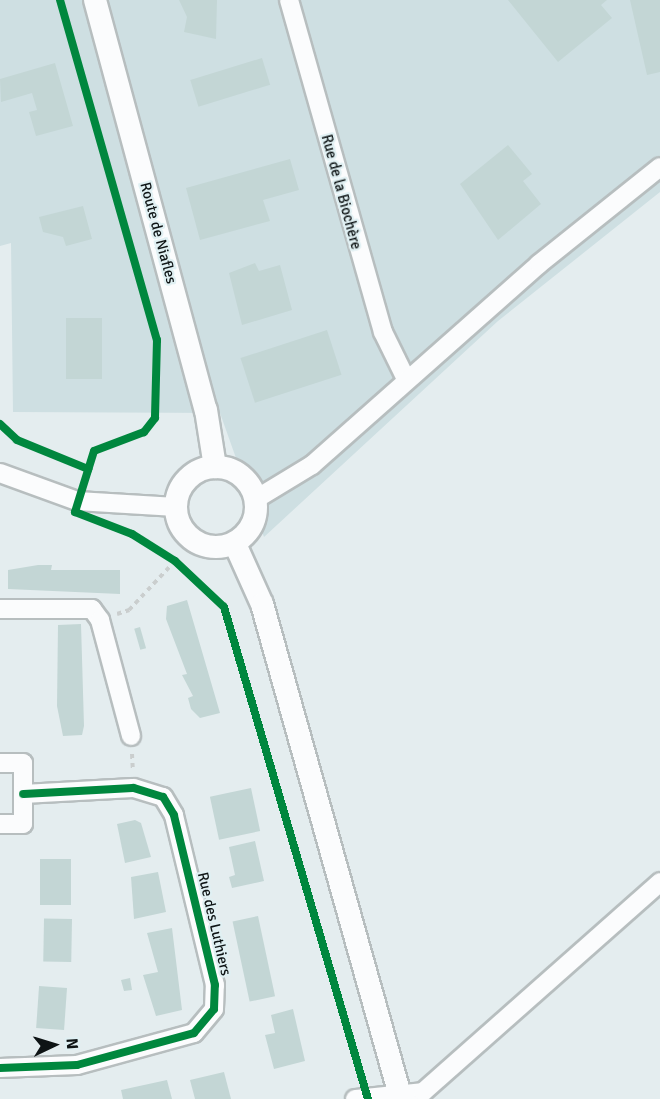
<!DOCTYPE html>
<meta charset="utf-8">
<style>
body{margin:0}
#map{position:relative;width:660px;height:1099px;overflow:hidden;background:#e4edef;font-family:Signika,sans-serif}
div>[style]{position:absolute}
[style*='--x']{left:calc(var(--x)*1px);top:calc(var(--y)*1px);width:calc(var(--w)*1px);rotate:calc(var(--a)*1deg)}
.built>*{inset:0;background:#cedfe2}
.building>*{inset:0;background:#c3d6d5;transform-origin:0 0}
.path>*{height:4px;margin-top:-2px;transform-origin:0;background:repeating-linear-gradient(90deg,#cacece 0 4.5px,transparent 0 9px)}
.roads{filter:drop-shadow(2px 0 #b7bebf) drop-shadow(-2px 0 #b7bebf) drop-shadow(0 2px #b7bebf) drop-shadow(0 -2px #b7bebf)}
.minor>*{height:18px;margin:-9px;padding:0 9px;transform-origin:9px;border-radius:9px;background:#fbfcfd}
.tertiary>*{height:22px;margin:-11px;padding:0 11px;transform-origin:11px;border-radius:11px;background:#fbfcfd}
.tertiary>.ring{margin:-11px;padding:0;box-sizing:content-box;background:none;border:22px solid #fbfcfd;border-radius:50%}
.cycleway>*{height:8px;margin:-4px;padding:0 4px;transform-origin:4px;border-radius:4px;background:#00873e}
span{translate:-50% -50%;white-space:nowrap;text-align:center;line-height:1.15;-webkit-text-stroke:4.5px #e0f0f3;paint-order:stroke}
.street-label{font-size:15px;color:#0e1415}
.north{position:absolute;left:24px;top:1015px;width:60px;height:60px;-webkit-text-stroke:4px #e0f0f3;paint-order:stroke;rotate:86deg;font-size:16px;font-weight:700;line-height:24px;text-align:center;color:#0e1415}
.north::after{content:'';display:block;margin:auto;width:21px;height:27px;background:#0e1415;clip-path:polygon(50% 0,100% 100%,50% 72%,0 100%)}
</style>
<div id="map">
<div class="built">
<div style="clip-path:polygon(0 0,660px 0,660px 192px,498px 321px,264px 537px,220px 413px,13px 412px,11px 243px,0 246px)"></div>
</div>
<div class="building">
<div style="clip-path:polygon(179px 0,217px 0,216px 39px,184px 32px,187px 17px)"></div>
<div style="clip-path:polygon(508px 0,607px 0,601px 5px,612px 18px,558px 62px)"></div>
<div style="clip-path:polygon(630px 0,660px 0,660px 72px,647px 75px)"></div>
<div style="left:262px;top:58px;width:28px;height:75px;rotate:73deg"></div>
<div style="clip-path:polygon(55px 63px,73px 126px,36px 136px,29px 112px,37px 110px,32px 93px,1px 102px,0 79px)"></div>
<div style="clip-path:polygon(508px 145px,532px 174px,523px 181px,541px 204px,498px 240px,460px 184px)"></div>
<div style="clip-path:polygon(290px 159px,299px 190px,263px 200px,270px 221px,200px 240px,186px 188px)"></div>
<div style="clip-path:polygon(83px 206px,92px 239px,66px 246px,63px 237px,43px 232px,39px 217px)"></div>
<div style="clip-path:polygon(255px 263px,259px 271px,280px 265px,292px 310px,242px 325px,229px 273px)"></div>
<div style="left:66px;top:318px;width:36px;height:61px"></div>
<div style="left:327px;top:330px;width:47px;height:91px;rotate:72deg"></div>
<div style="clip-path:polygon(38px 565px,52px 565px,51px 570px,120px 570px,120px 594px,8px 589px,8px 570px)"></div>
<div style="clip-path:polygon(187px 600px,220px 713px,200px 718px,191px 709px,188px 698px,193px 696px,182px 675px,187px 674px,166px 619px,167px 606px)"></div>
<div style="clip-path:polygon(81px 624px,84px 726px,82px 735px,63px 736px,57px 706px,58px 625px)"></div>
<div style="left:140px;top:627px;width:22px;height:6px;rotate:74deg"></div>
<div style="left:251px;top:788px;width:44px;height:42px;rotate:78deg"></div>
<div style="clip-path:polygon(135px 820px,141px 823px,151px 857px,125px 863px,117px 824px)"></div>
<div style="clip-path:polygon(255px 841px,264px 881px,232px 888px,229px 877px,235px 875px,229px 847px)"></div>
<div style="left:40px;top:859px;width:31px;height:46px"></div>
<div style="clip-path:polygon(158px 872px,166px 912px,134px 919px,131px 877px)"></div>
<div style="left:258px;top:916px;width:82px;height:26px;rotate:78deg"></div>
<div style="left:72px;top:919px;width:43px;height:28px;rotate:91deg"></div>
<div style="clip-path:polygon(172px 928px,182px 1010px,156px 1016px,143px 975px,158px 972px,147px 933px)"></div>
<div style="clip-path:polygon(130px 978px,132px 990px,124px 991px,121px 980px)"></div>
<div style="left:67px;top:988px;width:42px;height:28px;rotate:94deg"></div>
<div style="clip-path:polygon(293px 1009px,305px 1061px,274px 1069px,265px 1035px,275px 1033px,271px 1015px)"></div>
<div style="clip-path:polygon(224px 1072px,231px 1099px,195px 1099px,190px 1080px)"></div>
<div style="clip-path:polygon(167px 1080px,172px 1099px,123px 1099px,121px 1090px)"></div>
</div>
<div class="path">
<div style="--x:117;--y:614;--w:13;--a:-18"></div>
<div style="--x:129;--y:610;--w:67;--a:-46.8"></div>
<div style="--x:132;--y:754;--w:17;--a:87"></div>
</div>
<div class="roads">
<div class="minor">
<div style="--x:289;--y:0;--w:345;--a:74.2"></div>
<div style="--x:383;--y:332;--w:52;--a:63.9"></div>
<div style="--x:0;--y:473;--w:82;--a:20"></div>
<div style="--x:77;--y:501;--w:99;--a:3.5"></div>
<div style="--x:256;--y:499;--w:66;--a:-31.3"></div>
<div style="--x:312;--y:465;--w:303;--a:-41.5"></div>
<div style="--x:539;--y:264;--w:155;--a:-38.7"></div>
<div style="--x:0;--y:609;--w:92;--a:0"></div>
<div style="--x:92;--y:609;--w:14;--a:54"></div>
<div style="--x:100;--y:620;--w:120;--a:75"></div>
<div style="--x:0;--y:763;--w:23;--a:0"></div>
<div style="--x:23;--y:763;--w:61;--a:90"></div>
<div style="--x:23;--y:824;--w:23;--a:180"></div>
<div style="--x:0;--y:1068;--w:77;--a:-2.2"></div>
<div style="--x:77;--y:1065;--w:121;--a:-15.3"></div>
<div style="--x:194;--y:1033;--w:31;--a:-50"></div>
<div style="--x:214;--y:1009;--w:24;--a:-88"></div>
<div style="--x:215;--y:985;--w:175;--a:-103.6"></div>
<div style="--x:174;--y:815;--w:21;--a:-121"></div>
<div style="--x:163;--y:797;--w:31;--a:-163"></div>
<div style="--x:133;--y:788;--w:110;--a:176.9"></div>
<div style="--x:355;--y:1099;--w:68;--a:-5.9"></div>
<div style="--x:423;--y:1092;--w:317;--a:-41.5"></div>
</div>
<div class="tertiary">
<div style="--x:95;--y:0;--w:425;--a:74.9"></div>
<div style="--x:206;--y:410;--w:58;--a:81"></div>
<div class="ring" style="left:176px;top:467px;width:58px;height:58px"></div>
<div style="--x:235;--y:544;--w:66;--a:65.8"></div>
<div style="--x:262;--y:604;--w:514;--a:74.31"></div>
</div>
</div>
<div class="cycleway">
<div style="--x:60;--y:0;--w:354;--a:74.1"></div>
<div style="--x:157;--y:340;--w:78;--a:91.5"></div>
<div style="--x:155;--y:418;--w:18;--a:128"></div>
<div style="--x:144;--y:432;--w:53;--a:159.2"></div>
<div style="--x:94;--y:451;--w:64;--a:107.3"></div>
<div style="--x:75;--y:512;--w:61;--a:21.1"></div>
<div style="--x:132;--y:534;--w:51;--a:32.1"></div>
<div style="--x:175;--y:561;--w:67;--a:43.2"></div>
<div style="--x:224;--y:607;--w:513;--a:73.69"></div>
<div style="--x:0;--y:424;--w:23;--a:43"></div>
<div style="--x:17;--y:440;--w:77;--a:22.2"></div>
<div style="--x:0;--y:1068;--w:77;--a:-2.2"></div>
<div style="--x:77;--y:1065;--w:121;--a:-15.3"></div>
<div style="--x:194;--y:1033;--w:31;--a:-50"></div>
<div style="--x:214;--y:1009;--w:24;--a:-88"></div>
<div style="--x:215;--y:985;--w:175;--a:-103.6"></div>
<div style="--x:174;--y:815;--w:21;--a:-121"></div>
<div style="--x:163;--y:797;--w:31;--a:-163"></div>
<div style="--x:133;--y:788;--w:110;--a:176.9"></div>
</div>
<div class="street-label">
<span style="left:341px;top:192px;rotate:75deg">Rue de la Biochère</span>
<span style="left:158px;top:233px;rotate:75deg">Route de Niafles</span>
<span style="left:214px;top:924px;rotate:77deg">Rue des Luthiers</span>
</div>
<div class="north">N</div>
</div>
